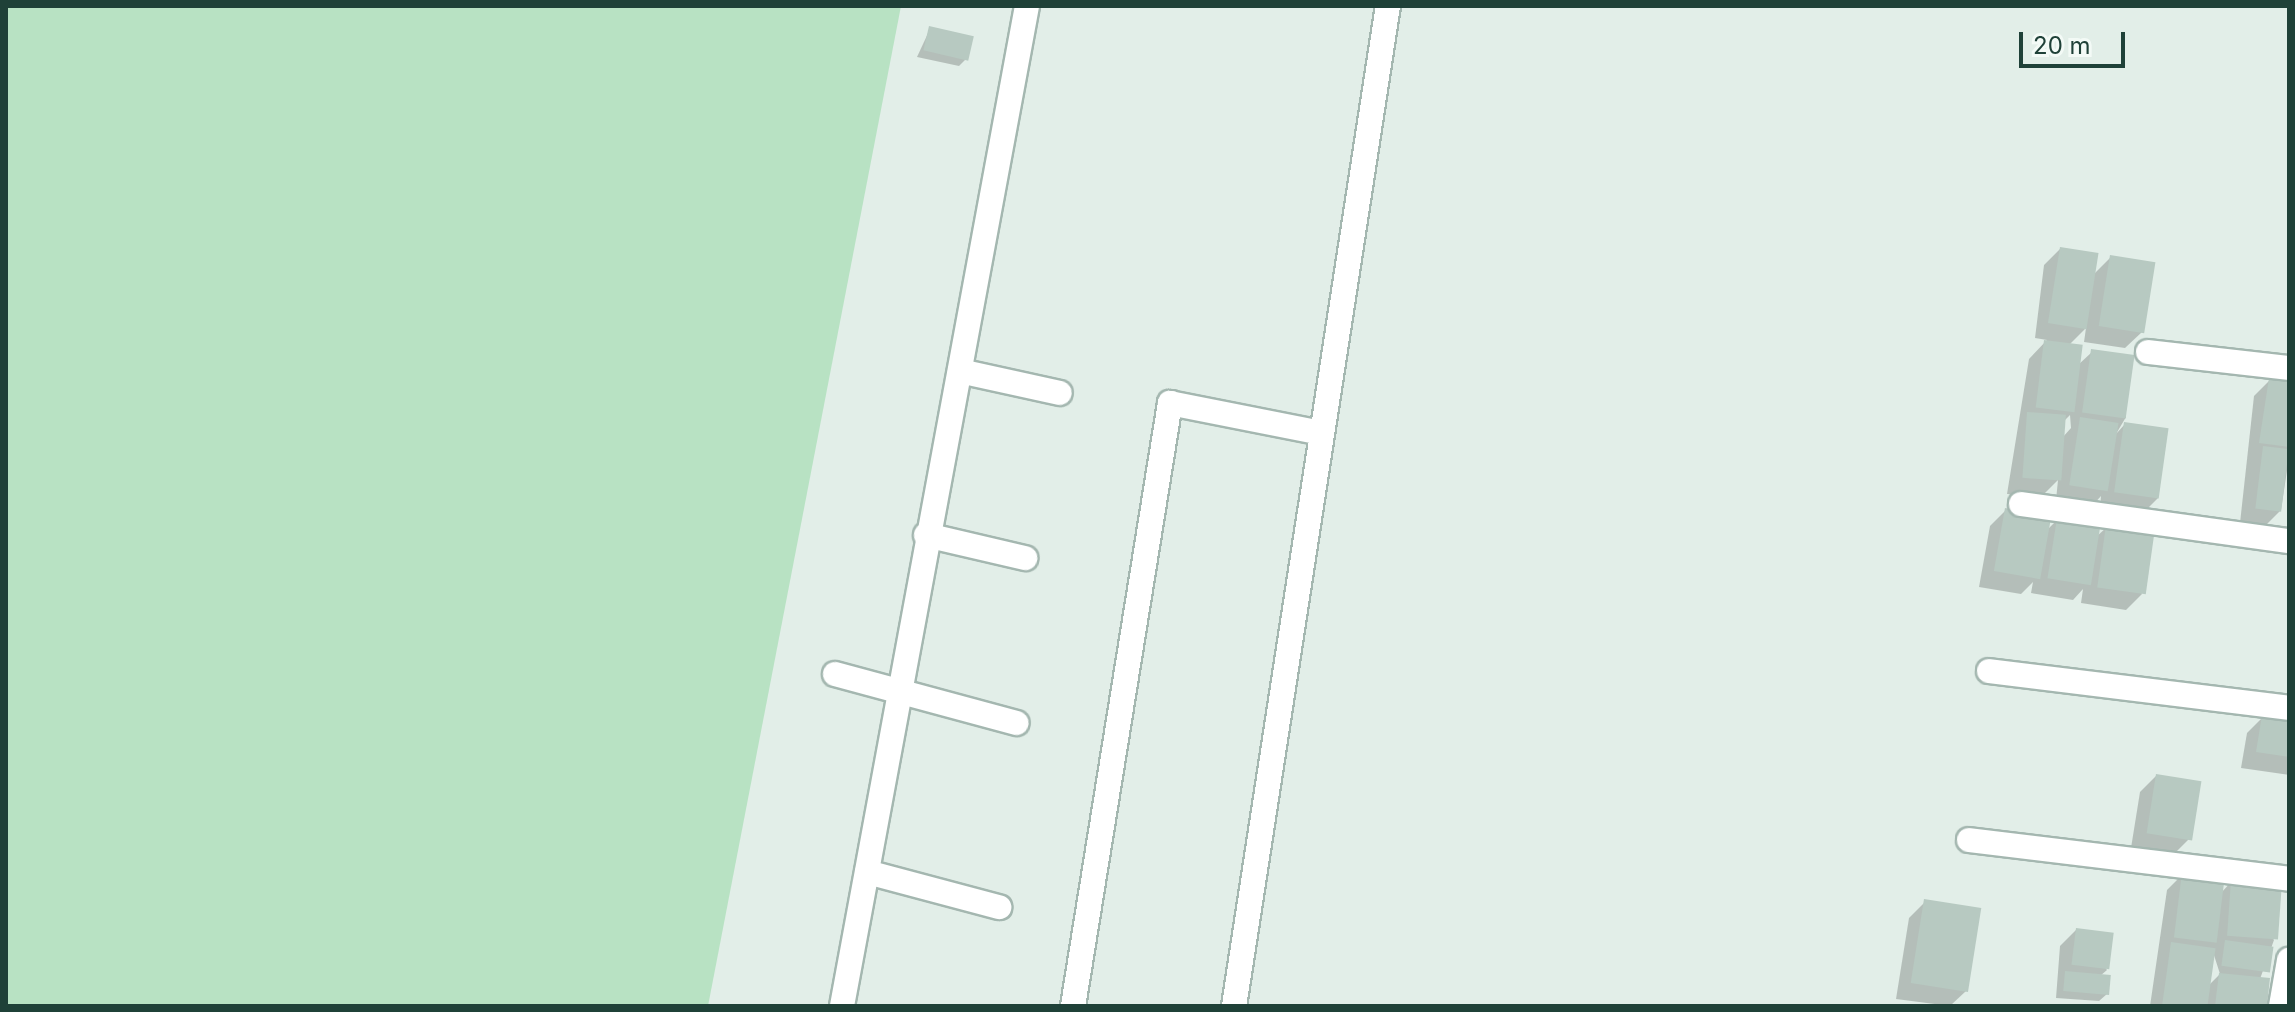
<!DOCTYPE html>
<style>
body{margin:0}
#map{position:relative;width:2295px;height:1012px;overflow:hidden;background:#e2eee8;font-family:Inter,sans-serif}
div>[style]{position:absolute}
[style*='--x']{left:calc(var(--x)*1px);top:calc(var(--y)*1px);width:calc(var(--w)*1px);rotate:calc(var(--a)*1deg)}
.green>*{inset:0;background:#b8e2c3}
.shadow>*{inset:0;background:#0003}
.building>*{inset:0;background:#b7c9c1;transform-origin:0 0}
.roads{filter:drop-shadow(2px 0 #a4b7b0) drop-shadow(-2px 0 #a4b7b0) drop-shadow(0 2px #a4b7b0) drop-shadow(0 -2px #a4b7b0)}
.minor>*{height:24px;margin:-12px;padding:0 12px;transform-origin:12px;border-radius:12px;background:#fff}
span{translate:-50% -50%;white-space:nowrap;text-align:center;line-height:1.15;-webkit-text-stroke:6px #f3faf6;paint-order:stroke}
.frame{position:absolute;inset:0;border:8px solid #1f4138;pointer-events:none}
.scale{position:absolute;left:2019px;top:32px;width:106px;height:36px;box-sizing:border-box;border:4px solid #1f4138;border-top:0;padding-left:10px;font-size:24px;line-height:28px;white-space:nowrap;color:#1f4138;-webkit-text-stroke:6px #f3faf6;paint-order:stroke}
</style>
<div id="map">
<div class="green">
<div style="clip-path:polygon(6px 6px,901px 6px,708px 1006px,6px 1006px)"></div>
</div>
<div class="shadow">
<div style="clip-path:polygon(930px 29px,967px 58px,959px 66px,917px 57px)"></div>
<div style="clip-path:polygon(evenodd,2060px 249px,2094px 274px,2111px 257px,2142px 332px,2125px 348px,2084px 342px,2086px 328px,2069px 345px,2078px 365px,2092px 352px,2126px 417px,2116px 434px,2125px 424px,2158px 498px,2142px 514px,2100px 508px,2101px 496px,2092px 506px,2056px 500px,2058px 480px,2042px 496px,2007px 494px,2029px 359px,2047px 340px,2035px 338px,2044px 265px,2060px 249px,2070px 415px,2071px 428px,2062px 438px,2063px 422px,2070px 415px)"></div>
<div style="clip-path:polygon(2270px 380px,2289px 383px,2289px 457px,2281px 510px,2265px 526px,2240px 523px,2254px 396px)"></div>
<div style="clip-path:polygon(2006px 510px,2046px 531px,2057px 520px,2096px 537px,2107px 527px,2142px 594px,2126px 610px,2081px 603px,2083px 589px,2073px 600px,2031px 593px,2033px 582px,2021px 594px,1979px 587px,1990px 526px)"></div>
<div style="clip-path:polygon(2263px 717px,2289px 721px,2289px 775px,2241px 768px,2247px 733px)"></div>
<div style="clip-path:polygon(2156px 776px,2189px 839px,2173px 855px,2131px 848px,2140px 792px)"></div>
<div style="clip-path:polygon(evenodd,2183px 874px,2221px 893px,2231px 882px,2274px 940px,2260px 979px,2265px 1006px,2150px 1006px,2167px 890px,2183px 874px,2213px 952px,2220px 974px,2209px 985px,2213px 952px)"></div>
<div style="clip-path:polygon(1925px 902px,1966px 991px,1950px 1006px,1896px 999px,1909px 918px)"></div>
<div style="clip-path:polygon(2076px 930px,2107px 970px,2100px 976px,2107px 994px,2099px 1001px,2056px 998px,2060px 946px)"></div>
</div>
<div class="building">
<div style="left:929px;top:26px;width:46px;height:25px;rotate:13deg"></div>
<div style="left:2060px;top:247px;width:39px;height:77px;rotate:9deg"></div>
<div style="left:2110px;top:255px;width:46px;height:72px;rotate:9deg"></div>
<div style="left:2044px;top:340px;width:39px;height:68px;rotate:7deg"></div>
<div style="left:2091px;top:349px;width:44px;height:64px;rotate:8deg"></div>
<div style="clip-path:polygon(2269px 378px,2289px 381px,2289px 447px,2259px 443px)"></div>
<div style="left:2027px;top:412px;width:39px;height:66px;rotate:4deg"></div>
<div style="left:2080px;top:417px;width:39px;height:69px;rotate:9deg"></div>
<div style="left:2124px;top:422px;width:45px;height:71px;rotate:8deg"></div>
<div style="left:2263px;top:446px;width:26px;height:63px;rotate:7deg"></div>
<div style="left:2005px;top:508px;width:47px;height:64px;rotate:10deg"></div>
<div style="left:2057px;top:518px;width:44px;height:61px;rotate:9deg"></div>
<div style="left:2106px;top:525px;width:49px;height:63px;rotate:8deg"></div>
<div style="clip-path:polygon(2262px 715px,2289px 719px,2289px 757px,2256px 752px)"></div>
<div style="left:2156px;top:774px;width:46px;height:60px;rotate:9deg"></div>
<div style="left:2182px;top:872px;width:43px;height:66px;rotate:7deg"></div>
<div style="left:2231px;top:880px;width:51px;height:56px;rotate:4deg"></div>
<div style="left:1924px;top:899px;width:58px;height:85px;rotate:9deg"></div>
<div style="left:2076px;top:928px;width:38px;height:37px;rotate:7deg"></div>
<div style="left:2225px;top:940px;width:49px;height:26px;rotate:8deg"></div>
<div style="left:2171px;top:942px;width:45px;height:64px;rotate:8deg"></div>
<div style="left:2065px;top:971px;width:46px;height:20px;rotate:5deg"></div>
<div style="clip-path:polygon(2219px 973px,2270px 978px,2267px 1006px,2215px 1006px)"></div>
</div>
<div class="roads">
<div class="minor">
<div style="--x:2148;--y:352;--w:142;--a:6.5"></div>
<div style="--x:960;--y:371;--w:102;--a:12.4"></div>
<div style="--x:2021;--y:504;--w:271;--a:7.9"></div>
<div style="--x:926;--y:535;--w:102;--a:13.1"></div>
<div style="--x:1989;--y:671;--w:302;--a:7"></div>
<div style="--x:835;--y:674;--w:188;--a:15.1"></div>
<div style="--x:1969;--y:840;--w:322;--a:6.9"></div>
<div style="--x:867;--y:872;--w:137;--a:14.9"></div>
<div style="--x:842;--y:1006;--w:1017;--a:-79.52"></div>
<div style="--x:1073;--y:1006;--w:611;--a:-80.86"></div>
<div style="--x:1170;--y:403;--w:154;--a:11.2"></div>
<div style="--x:1234;--y:1006;--w:1012;--a:-81.25"></div>
<div style="--x:2281;--y:1006;--w:47;--a:-80.1"></div>
</div>
</div>
<div class="frame"></div>
<div class="scale">20 m</div>
</div>
